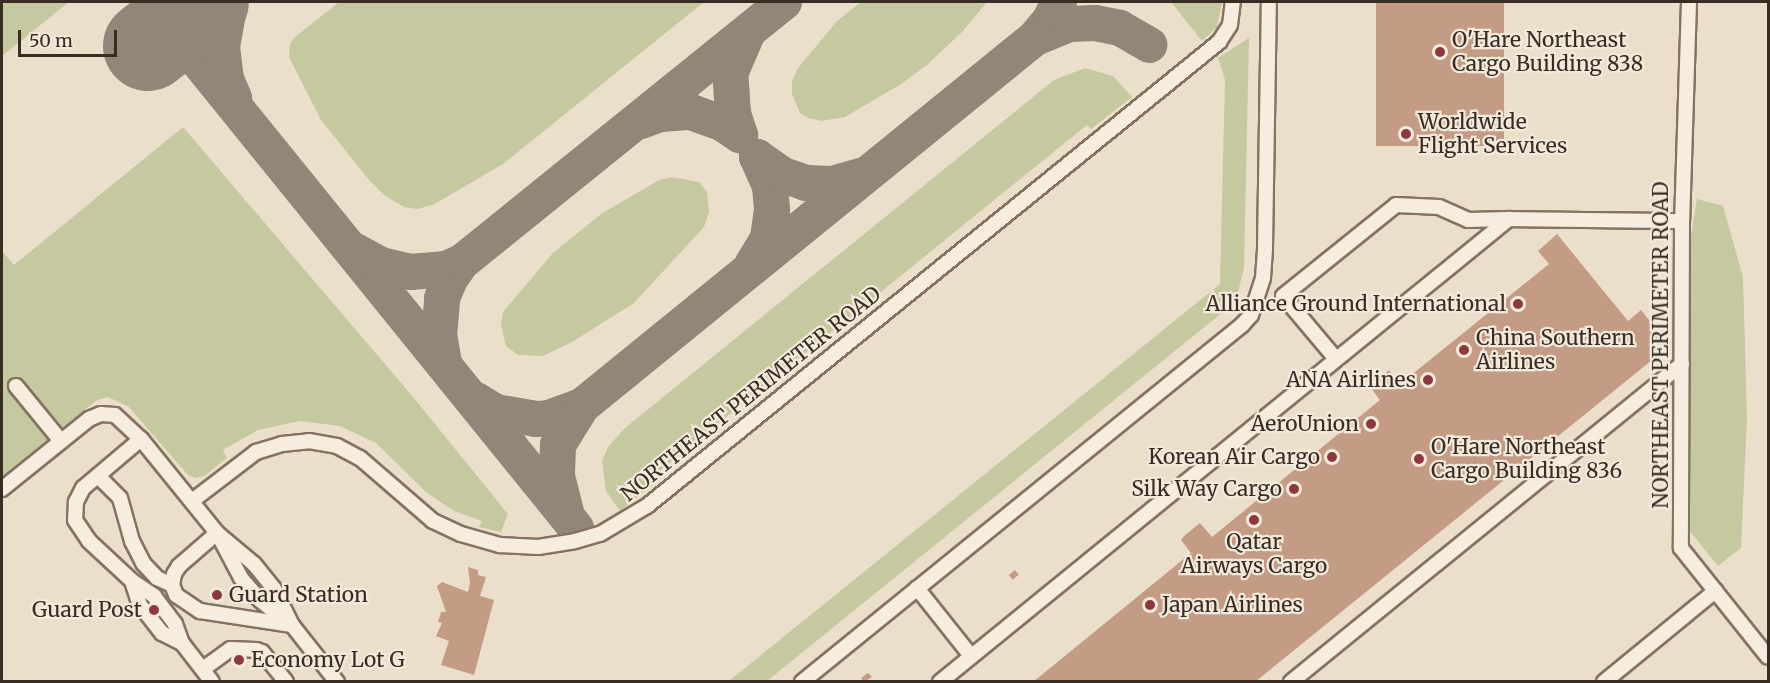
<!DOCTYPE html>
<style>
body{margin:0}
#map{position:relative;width:1770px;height:683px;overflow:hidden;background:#ebdfcc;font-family:Merriweather,serif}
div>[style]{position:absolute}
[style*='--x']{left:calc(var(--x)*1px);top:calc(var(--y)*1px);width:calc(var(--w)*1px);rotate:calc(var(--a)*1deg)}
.green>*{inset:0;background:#c6c8a0}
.taxiway>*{height:36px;margin:-18px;padding:0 18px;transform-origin:18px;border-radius:18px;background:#928678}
.runway>*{height:90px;margin:-45px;padding:0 45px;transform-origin:45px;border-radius:45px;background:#928678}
.building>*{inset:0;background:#c49c86;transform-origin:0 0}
.roads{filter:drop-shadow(2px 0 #867261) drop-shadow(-2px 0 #867261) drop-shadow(0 2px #867261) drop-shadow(0 -2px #867261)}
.minor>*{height:14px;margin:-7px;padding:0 7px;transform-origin:7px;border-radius:7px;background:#f6edde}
.dots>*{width:16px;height:16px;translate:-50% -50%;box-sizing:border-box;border:3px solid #f3eadb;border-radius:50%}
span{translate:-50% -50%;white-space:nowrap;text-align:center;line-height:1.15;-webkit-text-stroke:4.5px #f3eadb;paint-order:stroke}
.poi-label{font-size:21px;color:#382c23}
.left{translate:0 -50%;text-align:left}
.right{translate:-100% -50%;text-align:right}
.street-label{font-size:21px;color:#382c23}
.frame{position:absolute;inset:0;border:3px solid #382c23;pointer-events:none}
.scale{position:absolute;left:18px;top:30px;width:99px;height:27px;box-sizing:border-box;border:3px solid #382c23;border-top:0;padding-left:8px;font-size:18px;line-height:21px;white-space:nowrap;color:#382c23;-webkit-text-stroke:4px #f3eadb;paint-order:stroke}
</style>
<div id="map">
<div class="green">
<div style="clip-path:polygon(2px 2px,69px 2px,2px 56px)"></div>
<div style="clip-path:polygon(339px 2px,704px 2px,503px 164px,433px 205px,417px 209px,404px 207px,384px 195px,369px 180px,321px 120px,289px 57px,290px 45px,294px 38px)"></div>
<div style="clip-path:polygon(861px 2px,987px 2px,962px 32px,927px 65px,901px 84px,845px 117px,821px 121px,808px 118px,800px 113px,792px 94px,792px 81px,798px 68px,837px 21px)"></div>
<div style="clip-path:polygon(1171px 2px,1222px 2px,1217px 27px,1202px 41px)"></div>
<div style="clip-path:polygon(1249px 38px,1244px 268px,1238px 292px,1231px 303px,1223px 312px,767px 681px,729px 681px,1220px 284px,1225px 80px,1218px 58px)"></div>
<div style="clip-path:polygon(1085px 68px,1113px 76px,1132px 97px,1091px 129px,1087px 125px,651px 478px,654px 484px,620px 511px,606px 491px,602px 461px,608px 447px,625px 428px,1054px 80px)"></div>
<div style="clip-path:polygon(183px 127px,413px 397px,508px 514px,501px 532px,479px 527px,482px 521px,454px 511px,427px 493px,376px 443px,340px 426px,300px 421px,258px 430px,223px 450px,227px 458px,204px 476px,196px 478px,188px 475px,129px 407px,108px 397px,97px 400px,2px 477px,2px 251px,14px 265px)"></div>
<div style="clip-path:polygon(671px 177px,699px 182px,707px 192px,709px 212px,704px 227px,634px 303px,572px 342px,543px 356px,518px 355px,506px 346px,501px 325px,503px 312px,553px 253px,601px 214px,659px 180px)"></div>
<div style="clip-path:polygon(1697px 199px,1723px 206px,1743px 277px,1747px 418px,1741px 548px,1718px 566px,1688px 529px,1690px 242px)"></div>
</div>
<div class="taxiway">
<div style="--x:150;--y:2;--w:677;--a:51"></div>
<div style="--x:230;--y:2;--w:46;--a:100.1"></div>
<div style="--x:222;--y:47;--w:32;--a:83"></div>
<div style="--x:226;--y:79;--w:21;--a:67"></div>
<div style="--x:1059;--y:2;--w:20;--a:117"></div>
<div style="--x:1050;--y:20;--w:23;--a:130"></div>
<div style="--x:1035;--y:38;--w:37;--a:-22"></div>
<div style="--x:1069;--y:24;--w:26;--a:-2"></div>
<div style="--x:1095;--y:23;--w:25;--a:11"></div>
<div style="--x:1120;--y:28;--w:34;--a:30"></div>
<div style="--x:641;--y:121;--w:20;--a:-20"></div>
<div style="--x:660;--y:114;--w:31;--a:-4"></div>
<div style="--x:691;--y:112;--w:33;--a:20"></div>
<div style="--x:722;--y:123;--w:22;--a:34"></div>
<div style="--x:740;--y:135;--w:23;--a:-108"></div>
<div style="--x:733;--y:113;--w:39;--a:-94"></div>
<div style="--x:730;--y:74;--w:46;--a:-66.8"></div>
<div style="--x:355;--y:251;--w:30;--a:28"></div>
<div style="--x:381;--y:265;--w:31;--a:13"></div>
<div style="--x:411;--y:272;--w:35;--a:-5"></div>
<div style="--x:446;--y:269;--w:17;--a:-24"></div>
<div style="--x:752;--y:265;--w:31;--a:-59"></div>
<div style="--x:768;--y:238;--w:29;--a:-82"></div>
<div style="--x:772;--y:209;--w:23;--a:-95"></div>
<div style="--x:770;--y:186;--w:32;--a:-114"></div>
<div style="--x:757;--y:157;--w:32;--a:35"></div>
<div style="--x:783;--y:175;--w:24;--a:19"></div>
<div style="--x:806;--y:183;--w:26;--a:2"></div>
<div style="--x:832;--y:184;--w:32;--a:-16"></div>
<div style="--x:444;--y:363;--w:27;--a:-100"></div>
<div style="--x:439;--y:336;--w:38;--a:-85"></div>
<div style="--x:442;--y:298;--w:21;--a:-67"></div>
<div style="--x:450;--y:279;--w:21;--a:-55"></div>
<div style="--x:462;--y:262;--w:414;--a:-38.9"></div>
<div style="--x:476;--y:400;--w:23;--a:31"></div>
<div style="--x:496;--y:412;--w:41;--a:9.9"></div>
<div style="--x:536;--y:419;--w:13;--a:-4"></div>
<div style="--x:549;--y:418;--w:35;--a:-20"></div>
<div style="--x:582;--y:406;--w:46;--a:121.6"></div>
<div style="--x:558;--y:445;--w:31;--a:92"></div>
<div style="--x:557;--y:476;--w:38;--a:76"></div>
<div style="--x:582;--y:406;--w:584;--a:-39.09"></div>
</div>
<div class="runway">
<div style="--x:148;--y:46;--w:71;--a:-38.2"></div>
</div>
<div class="building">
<div style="left:1376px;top:2px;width:128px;height:144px"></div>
<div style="clip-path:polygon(1557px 234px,1628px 321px,1641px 310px,1664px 339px,1652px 350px,1657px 356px,1255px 682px,1033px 682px,1191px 553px,1181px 540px,1184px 536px,1200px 523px,1212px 537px,1380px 400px,1370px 387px,1389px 370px,1400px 384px,1549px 264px,1538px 251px)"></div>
<div style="clip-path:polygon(468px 567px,478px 570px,478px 575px,486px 577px,480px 596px,494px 600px,474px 675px,441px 665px,449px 641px,436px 636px,442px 623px,438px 622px,441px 612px,446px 612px,437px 586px,442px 582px,468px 592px,470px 583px)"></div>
<div style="left:1015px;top:570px;width:6px;height:8px;rotate:51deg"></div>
<div style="clip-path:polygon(252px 574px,259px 582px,256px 585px,249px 576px)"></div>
<div style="left:219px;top:588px;width:9px;height:13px;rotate:49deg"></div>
<div style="clip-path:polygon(868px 673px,872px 677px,864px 682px,861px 678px)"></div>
</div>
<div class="roads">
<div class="minor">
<div style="--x:1689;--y:2;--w:219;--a:91.8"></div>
<div style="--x:1682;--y:221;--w:327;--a:90.2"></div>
<div style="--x:1681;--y:548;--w:139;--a:51.4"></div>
<div style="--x:1336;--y:359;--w:82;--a:-130.1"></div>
<div style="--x:1283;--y:296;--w:145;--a:-38.8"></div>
<div style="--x:1396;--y:205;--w:43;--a:2.7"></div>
<div style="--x:1439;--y:207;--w:32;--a:24"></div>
<div style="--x:1468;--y:220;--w:41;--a:-1.4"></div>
<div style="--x:16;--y:386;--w:71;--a:50.7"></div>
<div style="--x:141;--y:439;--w:76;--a:139.8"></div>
<div style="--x:83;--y:488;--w:16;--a:117"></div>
<div style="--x:76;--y:502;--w:18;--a:93"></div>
<div style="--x:75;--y:520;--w:25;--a:56"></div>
<div style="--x:89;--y:541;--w:59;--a:42.9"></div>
<div style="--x:132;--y:581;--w:27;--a:34"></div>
<div style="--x:154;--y:596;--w:35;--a:53"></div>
<div style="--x:175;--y:624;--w:20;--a:70"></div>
<div style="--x:182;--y:643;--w:49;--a:52.4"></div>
<div style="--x:98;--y:476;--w:31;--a:45"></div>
<div style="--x:120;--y:498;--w:45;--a:74.4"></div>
<div style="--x:132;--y:541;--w:25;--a:63"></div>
<div style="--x:143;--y:563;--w:21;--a:47"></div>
<div style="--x:157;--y:578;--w:17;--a:25"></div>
<div style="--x:2;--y:489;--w:112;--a:-38.8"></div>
<div style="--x:89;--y:419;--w:13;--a:-23"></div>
<div style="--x:101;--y:414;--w:14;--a:4"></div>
<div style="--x:115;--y:415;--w:35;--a:43"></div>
<div style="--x:141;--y:439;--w:121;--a:51"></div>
<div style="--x:217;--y:533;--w:48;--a:40"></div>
<div style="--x:254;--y:564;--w:32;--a:51"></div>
<div style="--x:274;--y:589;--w:40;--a:63.4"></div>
<div style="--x:292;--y:625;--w:73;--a:51.7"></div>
<div style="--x:192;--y:501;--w:81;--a:-37.4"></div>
<div style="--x:256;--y:452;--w:27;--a:-17"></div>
<div style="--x:282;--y:444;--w:27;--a:-6"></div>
<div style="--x:309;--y:441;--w:28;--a:10"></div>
<div style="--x:337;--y:446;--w:26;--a:28"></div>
<div style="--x:360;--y:458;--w:96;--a:40.8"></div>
<div style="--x:433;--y:521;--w:31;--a:25"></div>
<div style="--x:461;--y:534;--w:41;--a:15.8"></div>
<div style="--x:500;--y:545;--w:38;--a:3"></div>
<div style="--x:538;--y:547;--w:37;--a:-9"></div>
<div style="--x:575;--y:541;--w:26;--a:-16"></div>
<div style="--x:600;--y:534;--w:55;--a:-30.8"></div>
<div style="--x:647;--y:506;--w:737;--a:-39.05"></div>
<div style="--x:1219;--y:42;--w:20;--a:-57"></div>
<div style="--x:1230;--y:25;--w:23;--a:-83"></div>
<div style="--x:217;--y:533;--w:50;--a:139"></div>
<div style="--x:179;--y:566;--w:9;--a:122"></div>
<div style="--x:174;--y:574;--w:11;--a:100"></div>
<div style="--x:172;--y:585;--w:11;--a:68"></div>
<div style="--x:176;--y:595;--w:29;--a:34"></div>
<div style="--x:200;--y:611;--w:93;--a:8.7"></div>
<div style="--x:221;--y:540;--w:43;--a:62.2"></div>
<div style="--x:241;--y:578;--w:29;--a:49"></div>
<div style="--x:260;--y:600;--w:35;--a:39"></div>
<div style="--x:132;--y:581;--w:25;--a:72"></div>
<div style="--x:140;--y:605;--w:36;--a:52"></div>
<div style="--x:162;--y:633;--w:22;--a:27"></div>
<div style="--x:917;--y:588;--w:87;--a:51.5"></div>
<div style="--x:203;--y:669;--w:34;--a:-36"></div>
<div style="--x:231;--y:649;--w:25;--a:2"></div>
<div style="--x:256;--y:650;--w:6;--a:18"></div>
<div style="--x:262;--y:652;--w:38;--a:51"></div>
<div style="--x:802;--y:682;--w:567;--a:-39.05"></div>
<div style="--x:1242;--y:325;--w:13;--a:-48"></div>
<div style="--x:1251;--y:315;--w:39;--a:-72"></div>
<div style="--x:1263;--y:278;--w:30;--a:-86"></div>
<div style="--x:1265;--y:248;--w:246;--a:-89.1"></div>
<div style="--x:940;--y:682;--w:734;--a:-39.14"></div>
<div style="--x:1509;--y:219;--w:173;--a:0.7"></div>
<div style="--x:1291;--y:682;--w:504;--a:-39.12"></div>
<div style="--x:1604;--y:682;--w:144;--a:-39.3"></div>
</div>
</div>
<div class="dots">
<div style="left:1440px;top:52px;background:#8e383e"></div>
<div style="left:1406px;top:134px;background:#8e383e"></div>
<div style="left:1518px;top:304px;background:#8e383e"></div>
<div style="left:1464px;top:350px;background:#8e383e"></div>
<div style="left:1428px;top:380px;background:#8e383e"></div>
<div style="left:1371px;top:424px;background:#8e383e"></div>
<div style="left:1332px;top:457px;background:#8e383e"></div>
<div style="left:1419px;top:459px;background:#8e383e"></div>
<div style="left:1294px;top:489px;background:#8e383e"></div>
<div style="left:1254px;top:520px;background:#8e383e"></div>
<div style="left:217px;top:595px;background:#8e383e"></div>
<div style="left:1150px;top:605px;background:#8e383e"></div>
<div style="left:154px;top:610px;background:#8e383e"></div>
<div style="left:239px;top:660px;background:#8e383e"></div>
</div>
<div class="poi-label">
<span class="left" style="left:1452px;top:52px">O'Hare Northeast<br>Cargo Building 838</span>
<span class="left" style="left:1418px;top:134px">Worldwide<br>Flight Services</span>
<span class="right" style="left:1506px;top:304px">Alliance Ground International</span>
<span class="left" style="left:1476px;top:350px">China Southern<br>Airlines</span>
<span class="right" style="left:1416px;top:380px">ANA Airlines</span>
<span class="right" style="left:1359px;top:424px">AeroUnion</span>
<span class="left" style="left:1431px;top:459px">O'Hare Northeast<br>Cargo Building 836</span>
<span class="right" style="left:1320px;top:457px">Korean Air Cargo</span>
<span class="right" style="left:1282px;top:489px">Silk Way Cargo</span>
<span style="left:1254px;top:554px">Qatar<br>Airways Cargo</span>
<span class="left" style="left:229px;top:595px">Guard Station</span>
<span class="left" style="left:1162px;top:605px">Japan Airlines</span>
<span class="right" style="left:142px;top:610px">Guard Post</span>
<span class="left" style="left:251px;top:660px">Economy Lot G</span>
</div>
<div class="street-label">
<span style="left:1661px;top:345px;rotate:-90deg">NORTHEAST PERIMETER ROAD</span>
<span style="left:751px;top:394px;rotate:-39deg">NORTHEAST PERIMETER ROAD</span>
</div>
<div class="frame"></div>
<div class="scale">50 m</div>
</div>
